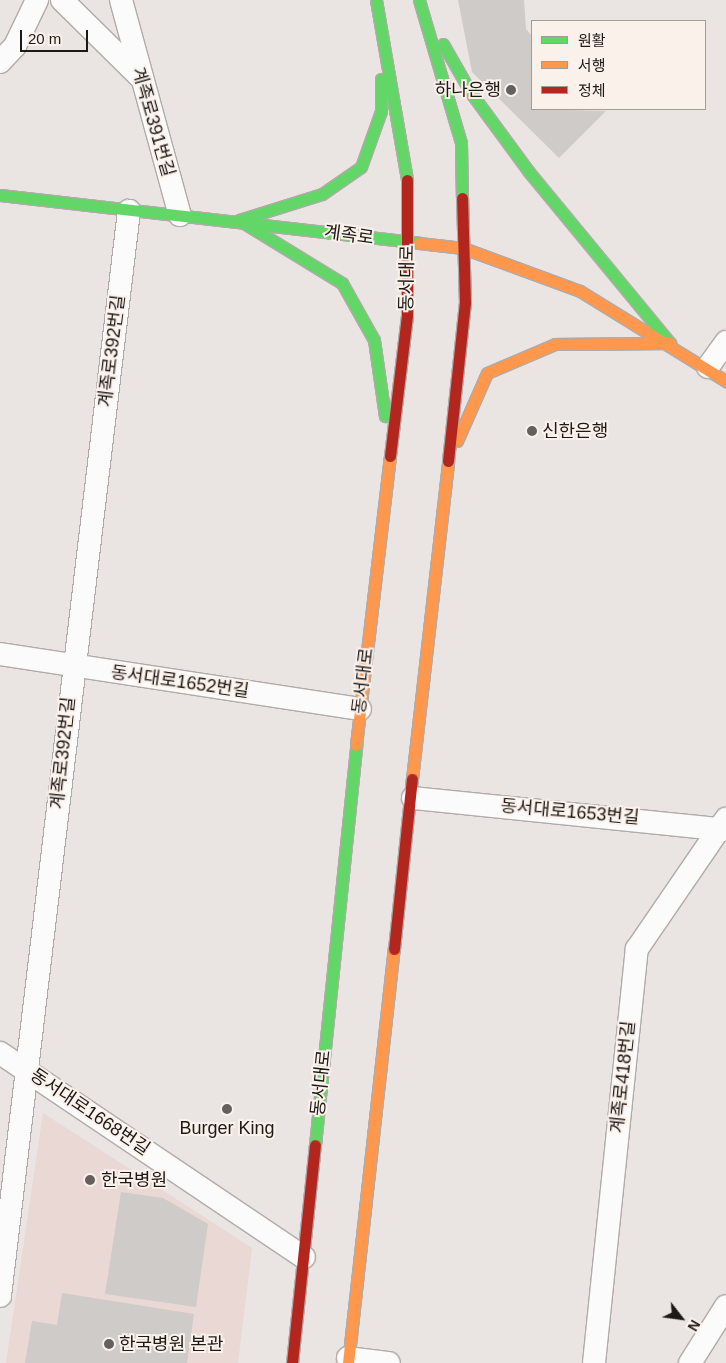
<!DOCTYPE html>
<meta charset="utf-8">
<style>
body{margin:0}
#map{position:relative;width:726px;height:1363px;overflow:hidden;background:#eae4e2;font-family:Helvetica,"Noto Sans KR",sans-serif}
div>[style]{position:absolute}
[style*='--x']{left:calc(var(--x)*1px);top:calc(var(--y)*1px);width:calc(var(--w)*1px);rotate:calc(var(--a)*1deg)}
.medical>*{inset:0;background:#e9d8d4}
.building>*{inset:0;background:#cfcbc8}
.roads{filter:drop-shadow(1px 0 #b0aba9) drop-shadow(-1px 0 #b0aba9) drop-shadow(0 1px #b0aba9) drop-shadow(0 -1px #b0aba9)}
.street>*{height:22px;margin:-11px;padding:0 11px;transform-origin:11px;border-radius:11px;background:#fcfbfb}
.fast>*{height:11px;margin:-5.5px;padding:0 5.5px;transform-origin:5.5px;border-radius:5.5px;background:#63d668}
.slow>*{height:11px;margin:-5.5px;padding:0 5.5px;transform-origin:5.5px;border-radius:5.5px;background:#ff974d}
.jam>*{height:11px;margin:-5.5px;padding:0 5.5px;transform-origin:5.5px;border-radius:5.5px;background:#b3261e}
.dots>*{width:14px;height:14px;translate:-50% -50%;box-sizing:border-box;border:2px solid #fbf1eb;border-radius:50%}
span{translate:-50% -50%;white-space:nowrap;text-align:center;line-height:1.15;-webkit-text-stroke:4px #fbf1eb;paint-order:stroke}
.poi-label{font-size:18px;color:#1c1917}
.right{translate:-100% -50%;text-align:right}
.left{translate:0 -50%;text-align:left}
.street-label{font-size:18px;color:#1c1917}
.legend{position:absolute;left:531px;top:20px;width:175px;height:90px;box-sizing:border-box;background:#fbf1eb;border:1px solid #a29b96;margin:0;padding:6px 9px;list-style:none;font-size:15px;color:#1c1917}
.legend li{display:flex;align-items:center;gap:10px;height:25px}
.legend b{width:25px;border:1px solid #a29b96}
.north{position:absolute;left:656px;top:1293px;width:50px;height:50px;-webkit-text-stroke:4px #fbf1eb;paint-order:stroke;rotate:120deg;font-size:14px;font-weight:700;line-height:20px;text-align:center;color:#1c1917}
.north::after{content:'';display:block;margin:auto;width:18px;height:22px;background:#1c1917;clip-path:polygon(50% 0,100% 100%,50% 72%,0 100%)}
.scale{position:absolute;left:20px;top:30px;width:68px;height:22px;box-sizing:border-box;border:2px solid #1c1917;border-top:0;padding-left:6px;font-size:15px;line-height:18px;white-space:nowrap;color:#1c1917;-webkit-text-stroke:4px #fbf1eb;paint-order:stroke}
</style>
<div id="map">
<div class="medical">
<div style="clip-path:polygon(43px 1113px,252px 1248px,238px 1363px,6px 1363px)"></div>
</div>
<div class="building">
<div style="clip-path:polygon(458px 0,524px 0,526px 29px,532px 36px,532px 109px,606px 111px,559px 158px,472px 72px)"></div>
<div style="clip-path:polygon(121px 1192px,163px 1198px,208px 1224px,196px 1307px,105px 1294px)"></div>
<div style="clip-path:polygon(62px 1293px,194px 1314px,187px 1363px,25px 1363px,32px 1321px,57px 1325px)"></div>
</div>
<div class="roads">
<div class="street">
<div style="--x:62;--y:0;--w:110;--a:44.6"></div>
<div style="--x:121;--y:0;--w:223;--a:74.7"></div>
<div style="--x:0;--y:62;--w:22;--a:-47"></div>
<div style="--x:15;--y:46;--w:51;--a:-64.4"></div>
<div style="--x:708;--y:367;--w:31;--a:-54"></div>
<div style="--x:0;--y:654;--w:364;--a:8.7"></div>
<div style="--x:413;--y:798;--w:315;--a:5.8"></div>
<div style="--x:0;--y:1053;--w:366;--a:33.9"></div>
<div style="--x:0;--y:1296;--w:1093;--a:-83.22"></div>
<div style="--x:348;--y:1358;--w:41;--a:7"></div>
<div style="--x:594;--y:1363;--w:416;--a:-84.1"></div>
<div style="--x:637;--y:949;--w:158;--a:-55.6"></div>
<div style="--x:690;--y:1363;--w:67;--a:-57.7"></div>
</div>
<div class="fast">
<div style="--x:376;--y:0;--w:183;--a:80.2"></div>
<div style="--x:419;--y:0;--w:149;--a:73.6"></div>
<div style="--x:461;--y:143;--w:55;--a:89"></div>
<div style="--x:443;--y:44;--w:56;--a:60.3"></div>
<div style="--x:471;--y:93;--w:98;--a:53.7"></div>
<div style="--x:529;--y:172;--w:222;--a:50.5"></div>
<div style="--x:0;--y:195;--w:422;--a:6.5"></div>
<div style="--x:239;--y:220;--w:121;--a:31.5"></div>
<div style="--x:342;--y:283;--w:65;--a:60.7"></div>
<div style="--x:374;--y:340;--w:77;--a:81.8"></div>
<div style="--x:239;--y:220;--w:87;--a:-17.4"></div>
<div style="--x:322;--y:194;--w:47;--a:-34.7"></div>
<div style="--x:361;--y:167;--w:59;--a:-70.3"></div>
<div style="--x:381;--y:111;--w:32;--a:-90"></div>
<div style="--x:315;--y:1145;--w:402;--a:-84.1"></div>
</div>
<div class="slow">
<div style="--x:419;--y:243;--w:44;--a:6.5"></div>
<div style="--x:463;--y:248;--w:125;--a:20.2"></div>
<div style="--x:580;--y:291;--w:172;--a:31.7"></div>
<div style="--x:457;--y:441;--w:74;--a:-66.2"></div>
<div style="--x:487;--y:373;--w:74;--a:-23.1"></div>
<div style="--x:555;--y:344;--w:115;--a:-0.5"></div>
<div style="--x:356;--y:745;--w:291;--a:-83.3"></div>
<div style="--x:412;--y:779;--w:320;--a:-83.5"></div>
<div style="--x:348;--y:1363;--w:417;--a:-83.7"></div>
</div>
<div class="jam">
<div style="--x:390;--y:456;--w:142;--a:-83.1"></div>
<div style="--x:407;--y:315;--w:135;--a:-90"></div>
<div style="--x:448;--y:461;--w:159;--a:-83.9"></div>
<div style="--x:465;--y:303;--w:105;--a:-91.6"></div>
<div style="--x:394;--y:949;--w:171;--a:-84"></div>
<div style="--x:292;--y:1363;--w:219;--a:-84"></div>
</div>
</div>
<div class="dots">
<div style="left:511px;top:90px;background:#64605e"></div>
<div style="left:532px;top:431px;background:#64605e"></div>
<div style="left:227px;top:1109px;background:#64605e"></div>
<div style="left:90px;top:1180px;background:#64605e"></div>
<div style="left:109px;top:1344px;background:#64605e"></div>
</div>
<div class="poi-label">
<span class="right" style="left:501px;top:90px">하나은행</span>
<span class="left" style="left:542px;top:431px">신한은행</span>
<span style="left:227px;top:1128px">Burger King</span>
<span class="left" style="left:101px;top:1180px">한국병원</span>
<span class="left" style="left:119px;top:1344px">한국병원 본관</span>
</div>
<div class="street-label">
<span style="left:153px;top:122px;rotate:74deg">계족로391번길</span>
<span style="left:349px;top:235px;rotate:8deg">계족로</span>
<span style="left:407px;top:278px;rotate:-89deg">동서대로</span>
<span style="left:112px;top:351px;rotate:-83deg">계족로392번길</span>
<span style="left:363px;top:681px;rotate:-83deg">동서대로</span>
<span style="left:180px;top:682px;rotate:8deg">동서대로1652번길</span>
<span style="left:63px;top:753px;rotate:-84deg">계족로392번길</span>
<span style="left:570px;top:812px;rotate:5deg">동서대로1653번길</span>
<span style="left:623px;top:1077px;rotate:-84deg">계족로418번길</span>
<span style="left:321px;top:1083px;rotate:-84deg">동서대로</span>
<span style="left:90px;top:1112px;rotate:34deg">동서대로1668번길</span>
</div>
<ul class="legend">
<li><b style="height:6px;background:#63d668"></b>원활</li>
<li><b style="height:6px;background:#ff974d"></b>서행</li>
<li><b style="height:6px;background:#b3261e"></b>정체</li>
</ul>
<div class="north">N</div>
<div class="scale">20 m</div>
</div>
